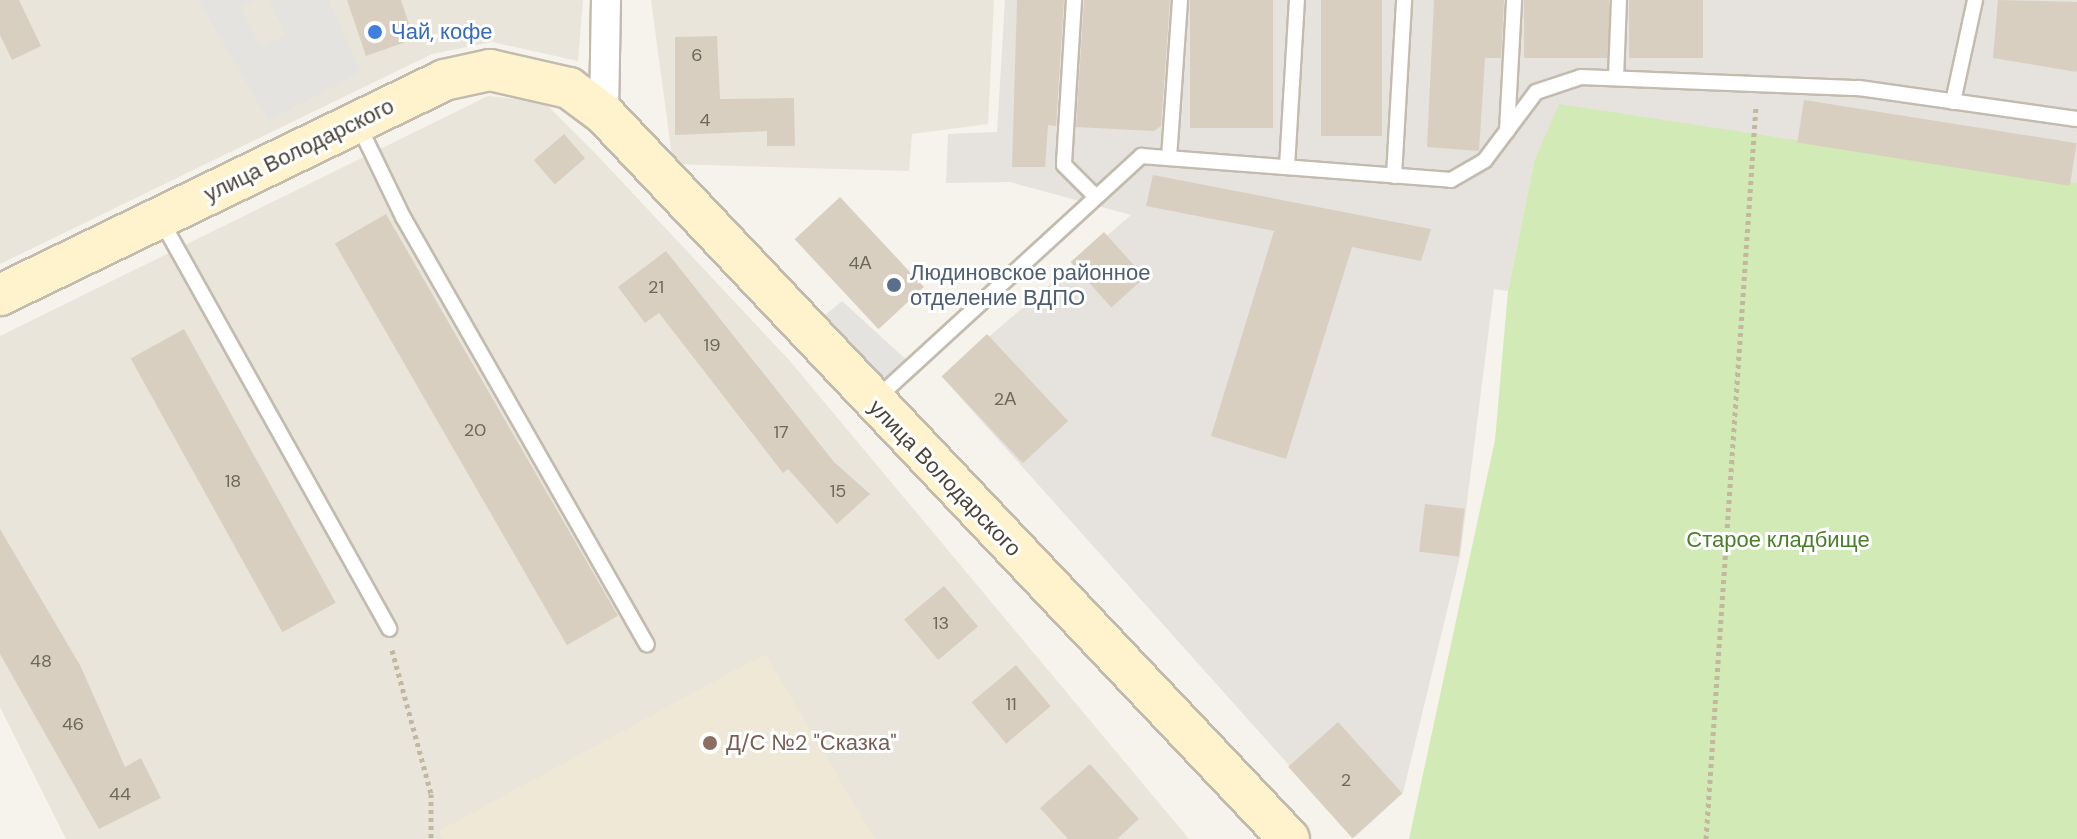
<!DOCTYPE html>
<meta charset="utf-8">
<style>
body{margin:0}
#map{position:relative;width:2077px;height:839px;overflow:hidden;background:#f6f3ec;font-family:"DM Sans",sans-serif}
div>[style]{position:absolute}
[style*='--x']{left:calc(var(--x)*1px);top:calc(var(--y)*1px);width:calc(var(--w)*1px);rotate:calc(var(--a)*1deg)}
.residential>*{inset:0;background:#eae5da}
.industrial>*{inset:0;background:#e6e2dd}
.education>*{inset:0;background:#efe8d6}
.green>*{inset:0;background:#d2eab5}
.parking>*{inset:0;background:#e5e3e0}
.building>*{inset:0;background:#d8cfc1;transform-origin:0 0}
.path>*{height:5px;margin-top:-2.5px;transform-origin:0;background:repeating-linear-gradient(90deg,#c4b79f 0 4px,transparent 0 8px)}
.roads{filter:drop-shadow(2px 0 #c2bbae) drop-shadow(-2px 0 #c2bbae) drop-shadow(0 2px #c2bbae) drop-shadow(0 -2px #c2bbae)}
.lane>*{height:14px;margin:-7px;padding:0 7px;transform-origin:7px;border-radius:7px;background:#fff}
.street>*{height:28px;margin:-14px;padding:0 14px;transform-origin:14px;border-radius:14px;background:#fff}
.secondary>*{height:40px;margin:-20px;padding:0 20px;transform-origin:20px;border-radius:20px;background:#fff3cd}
.dots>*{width:22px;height:22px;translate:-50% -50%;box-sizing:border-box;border:4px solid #fff;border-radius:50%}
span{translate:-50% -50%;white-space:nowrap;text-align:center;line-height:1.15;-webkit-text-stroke:6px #fff;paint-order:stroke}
.number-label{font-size:18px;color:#6e675b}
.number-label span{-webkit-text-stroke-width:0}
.shop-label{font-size:22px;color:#366cbe}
.left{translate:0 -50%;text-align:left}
.street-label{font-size:22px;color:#4b4439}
.service-label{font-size:22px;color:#4e5e75}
.park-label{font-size:22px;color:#4a7f2a}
.education-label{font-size:22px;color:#785e54}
</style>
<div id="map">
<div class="residential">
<div style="clip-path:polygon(0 0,583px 0,578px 61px,492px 42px,432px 54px,0 264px)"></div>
<div style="clip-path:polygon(651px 0,994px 0,988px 124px,912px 134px,909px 171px,673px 164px)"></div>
<div style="clip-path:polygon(488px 96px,544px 102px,595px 153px,790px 361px,1189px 839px,66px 839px,0 707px,0 336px)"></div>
</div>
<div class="industrial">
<div style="clip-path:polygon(1005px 0,2077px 0,2077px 183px,1534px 162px,1508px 291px,1494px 289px,1460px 557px,1403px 793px,1354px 838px,942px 377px,1131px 215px,1010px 182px,946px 183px,948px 134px,997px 132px)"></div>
</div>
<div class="education">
<div style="clip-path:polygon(765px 654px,875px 839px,443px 839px,439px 831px)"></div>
</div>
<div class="green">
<div style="clip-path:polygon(1559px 104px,2077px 183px,2077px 839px,1409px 839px,1495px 440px,1508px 291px,1534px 162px)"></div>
</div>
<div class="parking">
<div style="clip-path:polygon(198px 0,255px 0,241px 7px,261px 47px,286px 35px,269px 0,329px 0,361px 72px,268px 121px)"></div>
<div style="clip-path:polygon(842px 301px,912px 365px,873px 402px,806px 331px)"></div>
</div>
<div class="building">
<div style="clip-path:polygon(0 0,19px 0,41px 46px,12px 60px,0 35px)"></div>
<div style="clip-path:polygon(347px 0,401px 0,414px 39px,366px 56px)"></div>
<div style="clip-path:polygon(1017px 0,1064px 0,1056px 126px,1048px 125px,1045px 167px,1012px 167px)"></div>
<div style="clip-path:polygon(1084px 0,1170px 0,1161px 126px,1154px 131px,1076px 127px)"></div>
<div style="left:1190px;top:0;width:83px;height:128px"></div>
<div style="left:1321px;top:0;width:61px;height:136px"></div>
<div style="clip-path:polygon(1434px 0,1504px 0,1501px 58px,1485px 58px,1479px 151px,1427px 147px)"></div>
<div style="left:1524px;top:0;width:85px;height:58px"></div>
<div style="left:1629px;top:0;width:74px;height:58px"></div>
<div style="clip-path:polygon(1998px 0,2077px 2px,2077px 72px,1993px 58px)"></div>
<div style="clip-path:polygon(717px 36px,720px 99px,794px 98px,795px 146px,767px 146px,767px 131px,675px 135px,675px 37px)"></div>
<div style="left:1804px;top:100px;width:276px;height:43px;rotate:9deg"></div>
<div style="left:564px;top:134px;width:32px;height:40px;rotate:49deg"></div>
<div style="clip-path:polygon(1153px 175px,1431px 229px,1421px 261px,1352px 247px,1286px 459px,1211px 436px,1274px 231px,1146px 206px)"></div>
<div style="left:840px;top:197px;width:123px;height:62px;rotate:47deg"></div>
<div style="left:386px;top:214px;width:464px;height:59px;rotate:60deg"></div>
<div style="left:1104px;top:232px;width:61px;height:45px;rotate:48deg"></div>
<div style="clip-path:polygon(666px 251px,834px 462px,870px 494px,837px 524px,788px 469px,783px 473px,659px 313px,645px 323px,618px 287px)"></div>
<div style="left:184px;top:329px;width:313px;height:61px;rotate:61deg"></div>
<div style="left:987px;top:334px;width:119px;height:62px;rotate:47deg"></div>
<div style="left:1425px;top:504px;width:40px;height:48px;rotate:7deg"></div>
<div style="clip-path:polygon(0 529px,81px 667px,125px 767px,141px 758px,161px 798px,99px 829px,0 654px)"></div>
<div style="left:944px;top:586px;width:53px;height:52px;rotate:50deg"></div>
<div style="left:1016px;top:665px;width:54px;height:58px;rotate:50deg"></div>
<div style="left:1338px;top:722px;width:96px;height:67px;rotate:48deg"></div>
<div style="clip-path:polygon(1090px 764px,1139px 819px,1117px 839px,1068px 839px,1040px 808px)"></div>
</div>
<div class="path">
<div style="--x:392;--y:650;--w:149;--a:74.8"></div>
<div style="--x:431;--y:794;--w:45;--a:90"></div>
<div style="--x:1706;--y:839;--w:735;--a:-86.1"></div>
</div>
<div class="roads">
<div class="lane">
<div style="--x:1074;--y:0;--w:165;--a:93.5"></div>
<div style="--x:1064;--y:165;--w:45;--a:45"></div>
<div style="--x:1616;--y:78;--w:78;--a:-87.8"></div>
<div style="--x:1953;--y:102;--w:104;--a:-77.8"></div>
<div style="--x:359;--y:126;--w:101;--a:64.2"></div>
<div style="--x:403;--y:217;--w:492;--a:60.3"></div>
<div style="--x:1507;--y:131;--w:131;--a:-86.9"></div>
<div style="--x:1169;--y:158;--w:158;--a:-86"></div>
<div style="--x:1287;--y:167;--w:167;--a:-86.6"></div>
<div style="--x:1394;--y:176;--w:176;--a:-86.7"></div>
<div style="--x:162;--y:222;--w:466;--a:60.8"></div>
<div style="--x:876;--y:399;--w:360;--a:-42.5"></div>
<div style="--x:1141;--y:156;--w:311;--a:4.4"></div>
<div style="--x:1451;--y:180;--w:39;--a:-30"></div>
<div style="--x:1485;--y:160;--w:85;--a:-53.1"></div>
<div style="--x:1536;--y:92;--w:47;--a:-18.4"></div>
<div style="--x:1581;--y:77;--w:278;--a:2.3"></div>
<div style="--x:1859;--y:88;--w:220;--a:8.1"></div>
</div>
<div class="street">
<div style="--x:604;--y:114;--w:114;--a:-89"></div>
</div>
<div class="secondary">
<div style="--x:0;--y:295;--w:493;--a:-25.8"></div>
<div style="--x:444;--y:80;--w:47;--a:-12.3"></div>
<div style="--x:490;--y:70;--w:81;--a:12.8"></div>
<div style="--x:569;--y:88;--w:44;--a:36.6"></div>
<div style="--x:604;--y:114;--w:997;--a:46.62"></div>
</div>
</div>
<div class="dots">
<div style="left:375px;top:32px;background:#3f7fe0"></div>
<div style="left:894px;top:285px;background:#5c6f8a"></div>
<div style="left:710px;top:743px;background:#8d6e63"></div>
</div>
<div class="number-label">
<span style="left:697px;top:55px">6</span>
<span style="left:705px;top:120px">4</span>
<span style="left:860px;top:263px">4А</span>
<span style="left:656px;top:287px">21</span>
<span style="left:712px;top:345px">19</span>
<span style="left:1005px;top:399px">2А</span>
<span style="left:475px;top:430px">20</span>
<span style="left:781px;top:432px">17</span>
<span style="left:233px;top:481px">18</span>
<span style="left:838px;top:491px">15</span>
<span style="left:941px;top:623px">13</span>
<span style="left:41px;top:661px">48</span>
<span style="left:1011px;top:704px">11</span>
<span style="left:73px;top:724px">46</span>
<span style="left:1346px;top:780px">2</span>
<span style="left:120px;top:794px">44</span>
</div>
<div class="shop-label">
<span class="left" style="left:391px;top:32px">Чай, кофе</span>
</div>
<div class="street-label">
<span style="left:299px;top:150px;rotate:-26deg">улица Володарского</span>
<span style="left:945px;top:478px;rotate:46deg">улица Володарского</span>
</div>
<div class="service-label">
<span class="left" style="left:910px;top:285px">Людиновское районное<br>отделение ВДПО</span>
</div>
<div class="park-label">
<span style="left:1778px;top:540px">Старое кладбище</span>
</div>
<div class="education-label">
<span class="left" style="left:726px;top:743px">Д/С №2 "Сказка"</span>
</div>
</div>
